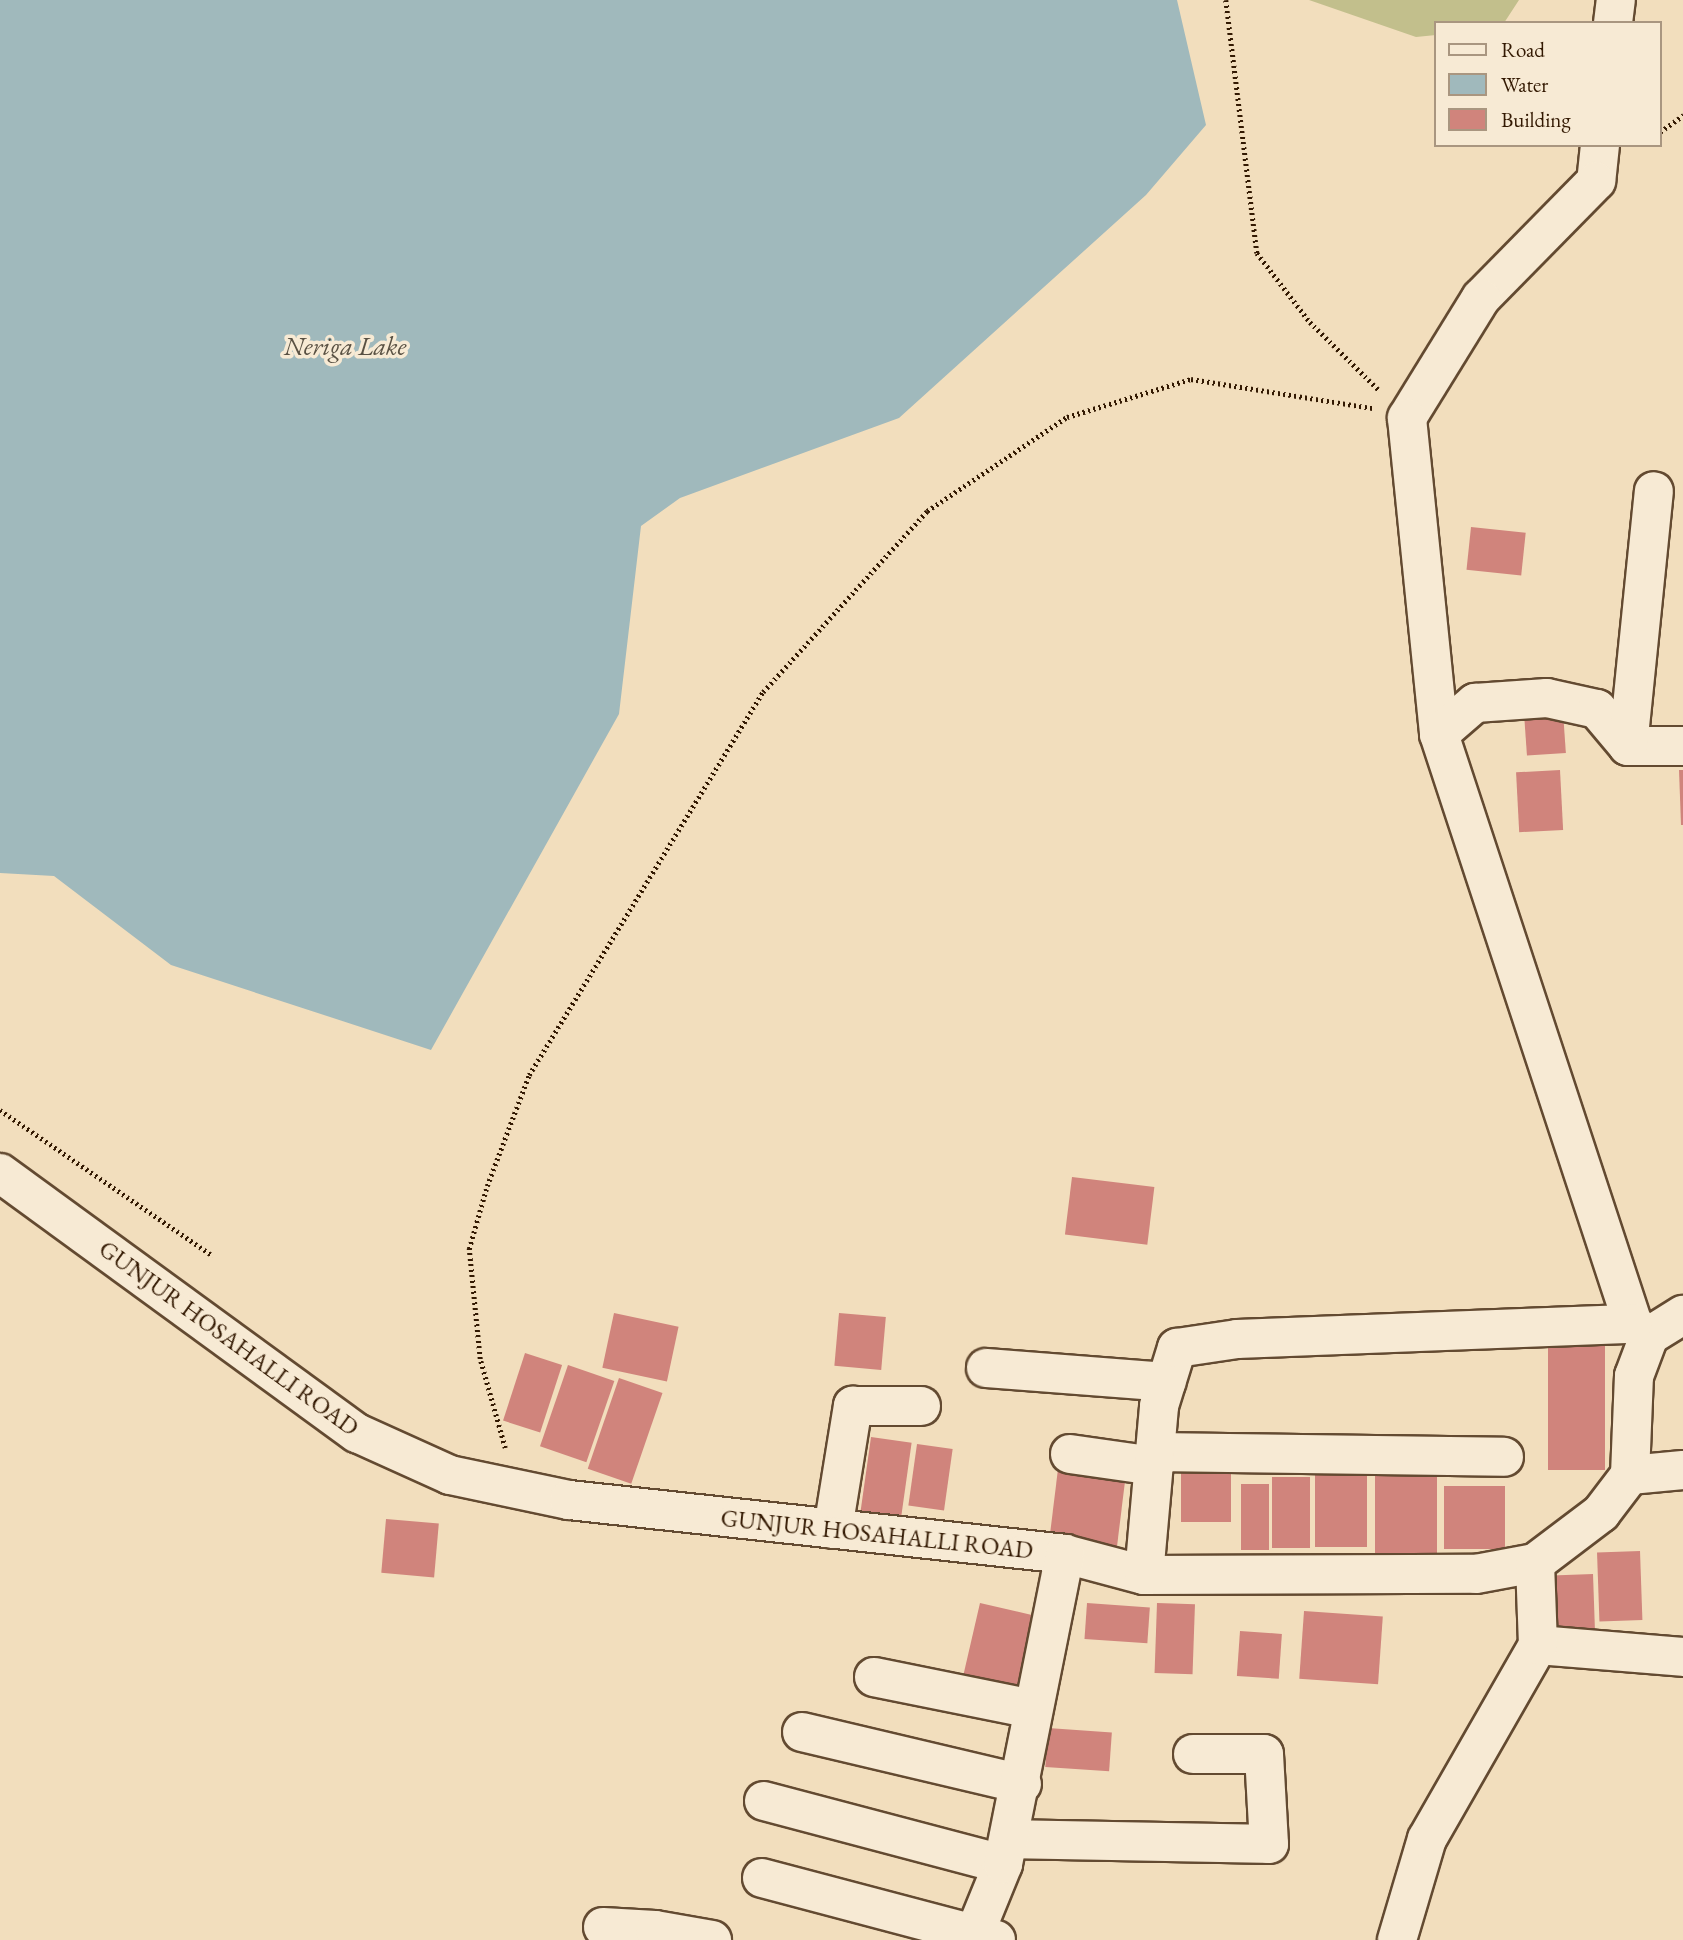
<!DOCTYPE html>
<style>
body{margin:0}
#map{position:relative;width:1683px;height:1940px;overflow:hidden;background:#f2debd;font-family:"EB Garamond",serif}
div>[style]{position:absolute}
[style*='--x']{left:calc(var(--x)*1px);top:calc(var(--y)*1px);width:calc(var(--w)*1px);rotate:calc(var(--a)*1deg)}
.green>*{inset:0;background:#c2bf8c}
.water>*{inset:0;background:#a0b9bc}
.building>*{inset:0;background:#d0847c;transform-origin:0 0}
.path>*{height:4.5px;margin-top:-2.25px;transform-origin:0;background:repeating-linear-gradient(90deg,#331902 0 2px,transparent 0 5.5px)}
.roads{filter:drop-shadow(2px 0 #634a31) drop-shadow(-2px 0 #634a31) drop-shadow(0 2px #634a31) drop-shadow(0 -2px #634a31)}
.minor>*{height:38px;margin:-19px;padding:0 19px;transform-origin:19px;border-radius:19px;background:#f7ead4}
span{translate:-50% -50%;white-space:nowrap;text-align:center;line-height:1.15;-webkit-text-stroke:7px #f7ead4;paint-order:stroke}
.street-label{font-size:24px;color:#331902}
.water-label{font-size:26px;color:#595143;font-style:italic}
.legend{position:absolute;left:1434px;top:21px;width:228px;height:126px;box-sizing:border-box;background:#f7ead4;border:2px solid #a99680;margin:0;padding:9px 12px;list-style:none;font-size:21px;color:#331902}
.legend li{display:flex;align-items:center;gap:14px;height:35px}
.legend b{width:35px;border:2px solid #a99680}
</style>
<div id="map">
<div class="green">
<div style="clip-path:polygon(1309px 0,1519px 0,1504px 23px,1436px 23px,1436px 35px,1416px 37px)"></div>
</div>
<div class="water">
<div style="clip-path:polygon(0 0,1177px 0,1206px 125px,1146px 195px,899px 418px,680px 498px,641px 526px,619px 714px,431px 1050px,171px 965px,54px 876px,0 873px)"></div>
</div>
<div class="building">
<div style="left:1471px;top:527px;width:55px;height:43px;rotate:6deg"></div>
<div style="left:1563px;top:712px;width:41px;height:39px;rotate:86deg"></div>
<div style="left:1560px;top:770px;width:60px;height:44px;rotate:87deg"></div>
<div style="clip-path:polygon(1679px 770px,1683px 770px,1683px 825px,1681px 825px)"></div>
<div style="left:1072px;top:1177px;width:83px;height:58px;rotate:7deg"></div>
<div style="left:614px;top:1313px;width:66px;height:56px;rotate:12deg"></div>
<div style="left:839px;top:1313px;width:47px;height:53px;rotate:5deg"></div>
<div style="left:1548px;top:1342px;width:57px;height:128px"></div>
<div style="left:525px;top:1353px;width:39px;height:71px;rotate:18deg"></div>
<div style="left:568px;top:1365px;width:49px;height:86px;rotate:19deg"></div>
<div style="left:619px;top:1378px;width:46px;height:96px;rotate:19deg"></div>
<div style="left:871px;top:1437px;width:41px;height:78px;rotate:8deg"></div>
<div style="left:917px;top:1444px;width:36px;height:62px;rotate:8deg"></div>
<div style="left:1181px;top:1464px;width:50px;height:58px"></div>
<div style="left:1058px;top:1469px;width:68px;height:71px;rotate:7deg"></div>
<div style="left:1367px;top:1470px;width:77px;height:52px;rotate:90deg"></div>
<div style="left:1375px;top:1475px;width:62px;height:78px"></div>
<div style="left:1272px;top:1477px;width:38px;height:71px"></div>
<div style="left:1241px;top:1484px;width:28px;height:66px"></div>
<div style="left:1444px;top:1486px;width:61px;height:63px"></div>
<div style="left:386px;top:1519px;width:53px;height:54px;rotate:5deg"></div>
<div style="left:1640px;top:1551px;width:69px;height:43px;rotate:88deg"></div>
<div style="left:1593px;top:1574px;width:59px;height:48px;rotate:88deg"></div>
<div style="left:980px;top:1603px;width:63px;height:80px;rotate:13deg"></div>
<div style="left:1087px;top:1603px;width:63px;height:36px;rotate:4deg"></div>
<div style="left:1157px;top:1603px;width:38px;height:70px;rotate:2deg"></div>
<div style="left:1304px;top:1611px;width:79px;height:68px;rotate:4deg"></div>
<div style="left:1240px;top:1631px;width:42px;height:45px;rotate:4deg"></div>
<div style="left:1048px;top:1728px;width:64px;height:39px;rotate:4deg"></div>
</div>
<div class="path">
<div style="--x:1226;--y:0;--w:255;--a:83"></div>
<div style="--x:1257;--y:253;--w:87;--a:52.5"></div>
<div style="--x:1310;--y:322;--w:98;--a:44.6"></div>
<div style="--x:1660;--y:132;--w:29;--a:-36"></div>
<div style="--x:0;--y:1110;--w:258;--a:34.4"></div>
<div style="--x:505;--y:1448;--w:92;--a:-105.7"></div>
<div style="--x:480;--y:1359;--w:111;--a:-95.7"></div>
<div style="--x:469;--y:1249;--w:66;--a:-74.1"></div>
<div style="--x:487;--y:1186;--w:119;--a:-69.3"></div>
<div style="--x:529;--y:1075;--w:449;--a:-58.6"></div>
<div style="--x:763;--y:692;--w:244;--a:-47.8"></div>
<div style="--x:927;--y:511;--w:169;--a:-33.9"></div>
<div style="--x:1067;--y:417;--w:130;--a:-17"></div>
<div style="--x:1191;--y:379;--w:184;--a:9.1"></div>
</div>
<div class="roads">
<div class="minor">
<div style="--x:1613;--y:23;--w:23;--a:-83"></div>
<div style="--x:1600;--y:145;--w:36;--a:96"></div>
<div style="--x:1596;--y:181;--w:164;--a:134.5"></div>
<div style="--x:1481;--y:298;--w:141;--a:121.7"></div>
<div style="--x:1407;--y:418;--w:318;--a:84.2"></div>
<div style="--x:1439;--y:734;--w:621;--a:71.8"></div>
<div style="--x:1633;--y:1324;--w:20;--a:37"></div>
<div style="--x:1439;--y:734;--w:48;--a:-40.7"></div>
<div style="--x:1475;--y:703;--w:72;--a:-4"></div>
<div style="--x:1547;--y:698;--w:51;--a:12.4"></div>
<div style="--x:1597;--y:709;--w:48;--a:50"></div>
<div style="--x:1628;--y:746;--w:55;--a:0"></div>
<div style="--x:1628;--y:746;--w:256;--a:-84.2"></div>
<div style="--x:0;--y:1173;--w:442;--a:36.1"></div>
<div style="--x:357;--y:1433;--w:102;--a:24.3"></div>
<div style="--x:450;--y:1475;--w:122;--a:11.9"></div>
<div style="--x:569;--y:1500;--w:499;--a:6.2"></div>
<div style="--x:1065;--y:1554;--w:82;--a:14.9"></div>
<div style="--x:1144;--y:1575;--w:332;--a:-0.2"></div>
<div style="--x:1476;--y:1574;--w:60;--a:-10.6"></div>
<div style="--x:1535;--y:1563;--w:83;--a:-37.1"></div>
<div style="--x:1601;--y:1513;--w:48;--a:-52.7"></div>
<div style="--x:1630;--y:1475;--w:99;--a:-87.7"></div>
<div style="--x:1634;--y:1376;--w:43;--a:-69.4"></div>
<div style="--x:1649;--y:1336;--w:40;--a:-32"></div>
<div style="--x:986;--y:1368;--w:181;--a:4.4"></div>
<div style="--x:1155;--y:1452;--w:349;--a:0.8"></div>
<div style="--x:1070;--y:1454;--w:85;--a:8.1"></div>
<div style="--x:1630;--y:1475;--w:53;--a:-5.4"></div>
<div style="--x:833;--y:1529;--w:125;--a:-80.8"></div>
<div style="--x:853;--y:1406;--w:68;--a:0"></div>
<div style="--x:1144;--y:1575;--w:170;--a:-84.9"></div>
<div style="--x:1159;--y:1406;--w:61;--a:-72.8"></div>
<div style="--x:1177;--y:1348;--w:61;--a:-8.5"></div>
<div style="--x:1237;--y:1339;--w:396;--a:-2.2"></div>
<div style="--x:1538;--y:1645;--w:145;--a:4.7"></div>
<div style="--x:874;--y:1677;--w:161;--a:11.4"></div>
<div style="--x:802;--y:1732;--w:226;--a:13.3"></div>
<div style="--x:764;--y:1801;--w:247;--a:14.8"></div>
<div style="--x:1009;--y:1839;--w:260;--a:1.1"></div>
<div style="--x:1269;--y:1844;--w:90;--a:-93.2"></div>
<div style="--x:1264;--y:1754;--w:71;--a:180"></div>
<div style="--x:762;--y:1878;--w:242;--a:14.8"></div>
<div style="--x:603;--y:1927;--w:52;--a:3.3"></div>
<div style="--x:655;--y:1930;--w:58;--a:10"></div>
<div style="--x:972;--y:1940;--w:82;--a:-67.8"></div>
<div style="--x:1003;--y:1864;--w:316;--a:-78.7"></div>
<div style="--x:1397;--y:1940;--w:105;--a:-73.5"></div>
<div style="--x:1427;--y:1839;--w:224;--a:-60.2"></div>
<div style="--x:1538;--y:1645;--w:82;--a:-92.1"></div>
</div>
</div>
<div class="street-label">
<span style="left:229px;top:1338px;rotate:36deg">GUNJUR HOSAHALLI ROAD</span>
<span style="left:877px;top:1534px;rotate:6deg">GUNJUR HOSAHALLI ROAD</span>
</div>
<div class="water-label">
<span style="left:345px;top:347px">Neriga Lake</span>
</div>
<ul class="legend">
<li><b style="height:9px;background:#f7ead4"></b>Road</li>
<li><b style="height:19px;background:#a0b9bc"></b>Water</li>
<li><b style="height:19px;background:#d0847c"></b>Building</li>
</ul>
</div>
